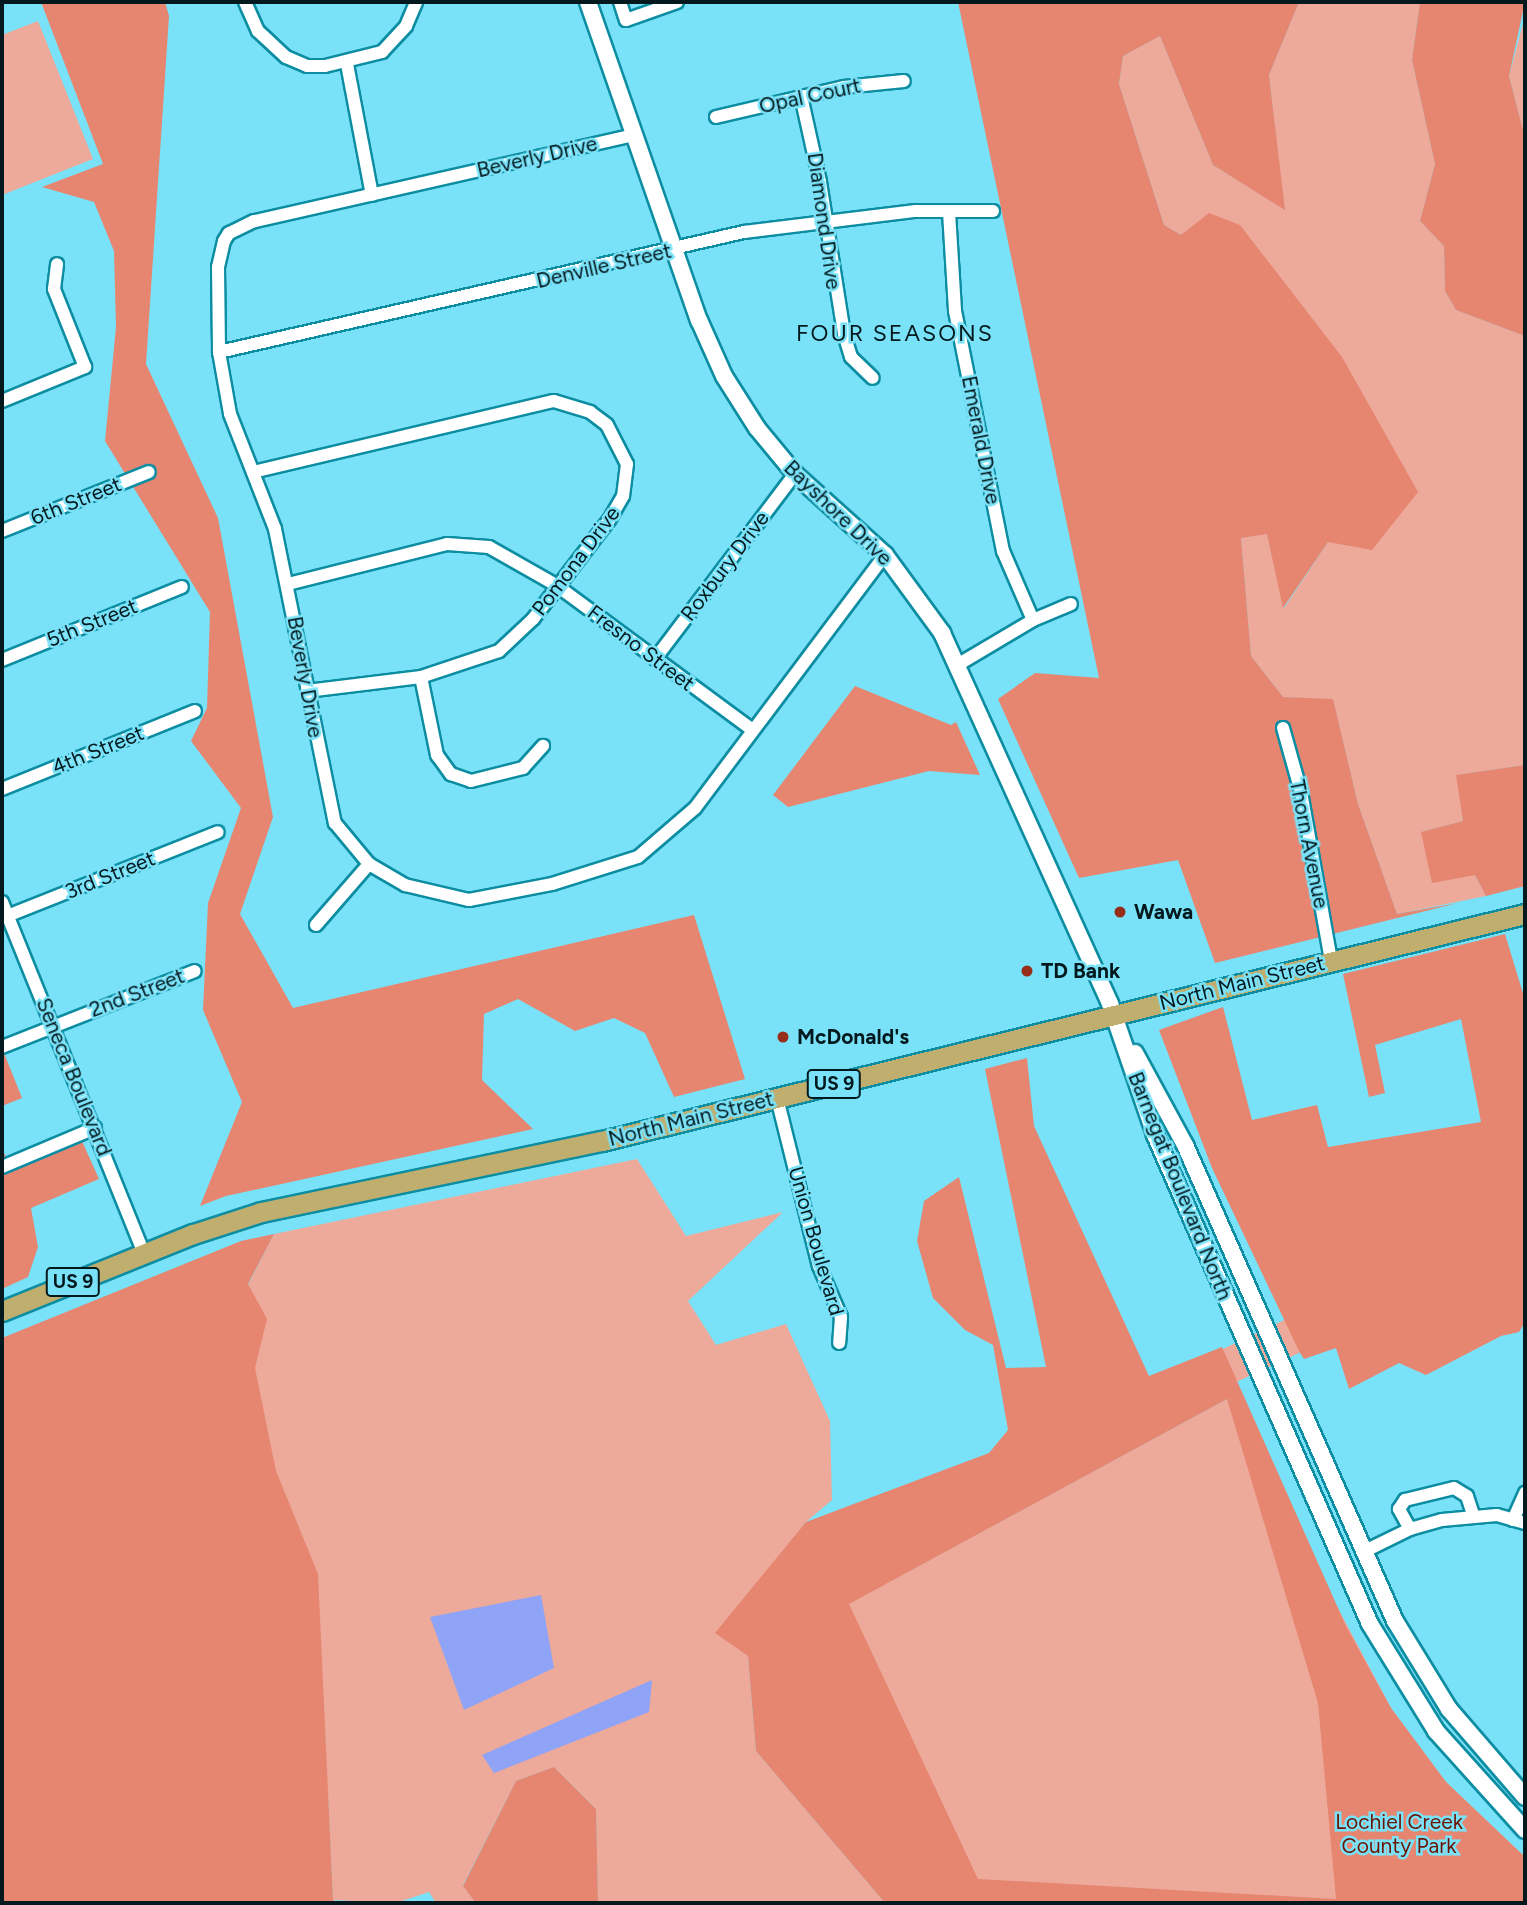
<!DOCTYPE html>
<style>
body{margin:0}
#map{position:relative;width:1527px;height:1905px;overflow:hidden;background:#7ae2f8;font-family:Figtree,sans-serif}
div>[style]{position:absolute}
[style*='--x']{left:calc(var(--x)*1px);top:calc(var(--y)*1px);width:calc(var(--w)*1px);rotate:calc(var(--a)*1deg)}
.green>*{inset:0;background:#edaa9b}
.forest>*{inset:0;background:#e68570}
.water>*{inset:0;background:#8fa3f7}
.roads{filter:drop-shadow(2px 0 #0c8da2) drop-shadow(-2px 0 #0c8da2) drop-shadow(0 2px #0c8da2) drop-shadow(0 -2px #0c8da2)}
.minor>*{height:12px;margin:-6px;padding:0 6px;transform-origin:6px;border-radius:6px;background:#fff}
.tertiary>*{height:16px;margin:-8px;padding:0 8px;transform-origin:8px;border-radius:8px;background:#fff}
.trunk>*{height:19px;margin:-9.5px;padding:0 9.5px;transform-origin:9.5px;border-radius:9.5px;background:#c0ae6e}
.dots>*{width:19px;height:19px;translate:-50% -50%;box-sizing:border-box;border:4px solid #7ae2f8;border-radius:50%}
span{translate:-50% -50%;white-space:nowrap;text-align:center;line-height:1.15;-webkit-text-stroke:5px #7ae2f8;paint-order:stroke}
.shield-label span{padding:2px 5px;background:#7ae2f8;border:2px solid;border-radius:5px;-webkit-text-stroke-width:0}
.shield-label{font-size:19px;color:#03191e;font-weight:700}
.street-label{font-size:21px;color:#03191e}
.poi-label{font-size:21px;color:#03191e;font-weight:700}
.left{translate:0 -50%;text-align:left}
.park-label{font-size:21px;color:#6c1403}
.neighbourhood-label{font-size:23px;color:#03191e;letter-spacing:2px}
.frame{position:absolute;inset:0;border:4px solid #03191e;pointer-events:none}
</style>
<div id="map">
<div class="green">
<div style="clip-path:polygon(1299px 2px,1420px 2px,1412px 60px,1435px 164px,1420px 221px,1444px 246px,1445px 291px,1456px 310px,1525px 336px,1525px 765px,1457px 775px,1463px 821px,1421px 832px,1475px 875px,1486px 896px,1397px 914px,1358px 804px,1333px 700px,1283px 697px,1251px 656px,1241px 538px,1267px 533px,1284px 608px,1328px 542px,1181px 235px,1164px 225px,1119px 84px,1123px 56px,1160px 36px,1213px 165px,1284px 209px,1269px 75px)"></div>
<div style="clip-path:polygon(1525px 16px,1525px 138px,1509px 76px)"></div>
<div style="clip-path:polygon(38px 21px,93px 159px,2px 195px,2px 35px)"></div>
<div style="clip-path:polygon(637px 1159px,686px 1236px,783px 1212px,688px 1301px,716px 1345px,786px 1324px,830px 1421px,832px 1500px,806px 1522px,776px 1560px,1297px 1314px,1493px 1263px,984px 1499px,748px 1656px,756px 1751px,885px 1903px,598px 1903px,596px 1809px,554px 1767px,516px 1781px,463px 1885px,476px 1903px,436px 1903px,429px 1892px,396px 1903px,333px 1900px,328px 1795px,2px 1903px,326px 1756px,325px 1730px,2px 1400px,252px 1292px,248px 1285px,274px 1234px)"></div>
<div style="clip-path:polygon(1227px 1399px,1391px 1708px,1446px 1782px,1525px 1857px,1525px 1903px,986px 1903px,848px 1604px)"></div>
</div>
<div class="forest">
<div style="clip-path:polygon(41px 2px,165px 2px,169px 16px,146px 364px,218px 518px,273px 817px,240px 914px,293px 1008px,694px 915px,745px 1079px,674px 1097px,645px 1033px,614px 1018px,575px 1031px,518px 999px,484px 1014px,482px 1080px,533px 1129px,226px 1196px,200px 1206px,242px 1102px,203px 1010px,208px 903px,241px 808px,191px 741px,207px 708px,210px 612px,105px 441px,116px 327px,114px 251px,94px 202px,42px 187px,103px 164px)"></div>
<div style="clip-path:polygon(958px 2px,1299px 2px,1269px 75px,1285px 210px,1213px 165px,1160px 36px,1123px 56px,1119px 84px,1164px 225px,1181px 235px,1209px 213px,1240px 225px,1342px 357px,1418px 492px,1372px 550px,1328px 542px,1283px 608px,1267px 534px,1241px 538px,1251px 656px,1283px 697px,1333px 699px,1358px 804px,1397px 914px,1458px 903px,1215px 963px,1178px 860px,1079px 878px,998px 699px,1035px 673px,1099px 678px)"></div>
<div style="clip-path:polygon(1420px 2px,1525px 2px,1509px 76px,1525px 138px,1525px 336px,1456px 310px,1445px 291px,1444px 246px,1420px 221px,1435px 164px,1412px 60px)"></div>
<div style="clip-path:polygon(855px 686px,951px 725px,956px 722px,980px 775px,929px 771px,788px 807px,773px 795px)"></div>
<div style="clip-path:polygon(1525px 765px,1525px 886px,1486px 896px,1475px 875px,1432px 883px,1421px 832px,1463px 821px,1456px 775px)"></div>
<div style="clip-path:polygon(1505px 934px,1525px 1000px,1525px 1322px,1519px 1332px,1501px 1336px,1426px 1375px,1399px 1363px,1349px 1389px,1336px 1348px,1304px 1359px,1299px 1351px,1212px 1168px,1159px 1030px,1223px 1007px,1252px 1120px,1317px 1105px,1328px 1147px,1481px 1122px,1461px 1019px,1375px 1045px,1385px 1093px,1369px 1097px,1343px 974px)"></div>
<div style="clip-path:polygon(4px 1053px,22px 1098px,2px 1106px,2px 1054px)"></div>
<div style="clip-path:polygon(evenodd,1027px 1058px,1034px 1126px,1149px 1376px,1222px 1347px,1346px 1626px,1391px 1708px,1446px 1782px,1525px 1857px,1525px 1903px,885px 1903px,756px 1751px,748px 1656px,715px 1633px,806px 1522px,989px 1453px,1008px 1430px,993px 1345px,965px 1330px,933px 1298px,917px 1241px,924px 1201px,959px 1177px,1006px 1368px,1046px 1367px,985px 1069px,1027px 1058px,1227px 1399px,1318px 1703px,1336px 1899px,978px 1879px,849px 1604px,1227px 1399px)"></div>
<div style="clip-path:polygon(82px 1141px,99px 1179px,31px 1208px,38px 1247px,28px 1277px,2px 1289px,2px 1149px,12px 1168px)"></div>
<div style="clip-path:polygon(274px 1234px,248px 1284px,267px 1319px,255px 1368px,276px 1471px,318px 1574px,333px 1900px,338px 1903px,2px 1903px,2px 1338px,241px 1241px)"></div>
<div style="clip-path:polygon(554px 1767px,596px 1809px,598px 1903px,476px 1903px,463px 1886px,516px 1781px)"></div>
</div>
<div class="water">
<div style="clip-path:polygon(541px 1595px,554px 1668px,464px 1710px,430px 1617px)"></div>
<div style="clip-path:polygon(652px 1680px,649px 1712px,494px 1773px,482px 1755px)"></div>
</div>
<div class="roads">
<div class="minor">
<div style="--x:245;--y:2;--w:32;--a:66"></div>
<div style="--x:258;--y:31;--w:38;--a:43"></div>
<div style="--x:286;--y:57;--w:23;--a:23"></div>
<div style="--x:307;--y:66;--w:18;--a:0"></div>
<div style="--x:325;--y:66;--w:59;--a:-13.8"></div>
<div style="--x:382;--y:52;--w:35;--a:-47"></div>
<div style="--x:406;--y:26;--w:26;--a:-67"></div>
<div style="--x:620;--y:2;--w:19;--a:72"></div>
<div style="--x:626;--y:20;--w:54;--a:-19.4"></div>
<div style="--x:347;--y:64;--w:133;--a:79.2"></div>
<div style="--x:801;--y:96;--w:88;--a:77.5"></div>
<div style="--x:820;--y:182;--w:154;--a:81"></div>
<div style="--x:844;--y:334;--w:24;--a:73"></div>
<div style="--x:851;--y:357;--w:30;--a:44"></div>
<div style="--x:716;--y:117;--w:131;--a:-13.2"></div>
<div style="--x:844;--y:87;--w:60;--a:-5.7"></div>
<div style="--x:634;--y:135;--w:390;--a:167.2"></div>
<div style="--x:254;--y:221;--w:28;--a:154"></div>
<div style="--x:229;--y:233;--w:9;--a:122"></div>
<div style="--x:224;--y:241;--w:27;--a:103"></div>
<div style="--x:218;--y:267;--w:85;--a:89.3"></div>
<div style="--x:219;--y:352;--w:63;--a:79.9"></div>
<div style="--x:230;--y:414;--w:123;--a:68.6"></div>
<div style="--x:275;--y:529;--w:300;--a:78.5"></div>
<div style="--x:335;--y:823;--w:53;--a:50.3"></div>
<div style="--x:369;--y:864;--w:42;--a:30.3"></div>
<div style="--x:405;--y:885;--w:66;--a:13.2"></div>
<div style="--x:469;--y:900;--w:85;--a:-10.9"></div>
<div style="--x:552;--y:884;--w:90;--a:-17.4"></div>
<div style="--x:638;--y:857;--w:75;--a:-40.7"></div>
<div style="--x:695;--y:808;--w:316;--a:-53.1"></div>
<div style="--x:949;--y:212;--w:99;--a:86.5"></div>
<div style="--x:955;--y:311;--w:245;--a:78.7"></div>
<div style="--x:1003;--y:551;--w:75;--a:66.5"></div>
<div style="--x:219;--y:352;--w:539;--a:-12.88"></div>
<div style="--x:744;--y:232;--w:173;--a:-7"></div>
<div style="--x:916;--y:211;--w:77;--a:0"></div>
<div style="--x:2;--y:401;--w:90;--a:-22.3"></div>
<div style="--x:85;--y:367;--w:84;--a:-111.7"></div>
<div style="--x:54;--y:289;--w:25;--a:-83"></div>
<div style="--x:253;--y:472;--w:309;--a:-13.3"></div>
<div style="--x:554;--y:401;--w:38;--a:17"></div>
<div style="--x:590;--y:412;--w:21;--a:37"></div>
<div style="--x:607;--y:425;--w:44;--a:62.9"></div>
<div style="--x:627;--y:464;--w:32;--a:97"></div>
<div style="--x:623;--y:496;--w:28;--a:120"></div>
<div style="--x:609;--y:520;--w:125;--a:127.5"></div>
<div style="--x:533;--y:619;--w:47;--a:136.7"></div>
<div style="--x:499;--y:651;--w:82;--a:161.6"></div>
<div style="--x:421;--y:677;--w:115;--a:173"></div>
<div style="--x:2;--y:531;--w:158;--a:-21.9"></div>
<div style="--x:288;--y:584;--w:164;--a:-14.1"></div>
<div style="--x:447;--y:544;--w:42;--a:4.1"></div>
<div style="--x:489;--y:547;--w:77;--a:29.6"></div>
<div style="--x:556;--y:585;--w:242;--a:36.4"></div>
<div style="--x:655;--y:659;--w:232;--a:-52.9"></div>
<div style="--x:2;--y:660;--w:194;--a:-22.1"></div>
<div style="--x:959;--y:664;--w:86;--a:-30.7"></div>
<div style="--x:1033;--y:620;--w:41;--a:-22.8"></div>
<div style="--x:421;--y:677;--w:80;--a:78.4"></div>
<div style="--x:437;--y:755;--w:24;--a:54"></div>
<div style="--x:451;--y:774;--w:21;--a:19"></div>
<div style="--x:471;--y:781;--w:54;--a:-14"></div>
<div style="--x:523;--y:768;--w:30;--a:-48"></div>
<div style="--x:1283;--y:728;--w:66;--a:74.3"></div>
<div style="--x:1301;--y:792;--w:172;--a:79.9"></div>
<div style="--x:2;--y:789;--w:208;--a:-22"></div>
<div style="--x:2;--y:902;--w:379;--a:68"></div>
<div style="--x:2;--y:918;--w:232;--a:-21.7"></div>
<div style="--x:316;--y:925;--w:81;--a:-49"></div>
<div style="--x:2;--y:1047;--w:207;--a:-21.5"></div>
<div style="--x:777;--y:1098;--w:173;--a:76"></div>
<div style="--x:819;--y:1266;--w:56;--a:66.7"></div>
<div style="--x:841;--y:1317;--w:26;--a:94"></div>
<div style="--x:2;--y:1167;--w:101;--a:-22.8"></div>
<div style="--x:1513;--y:1520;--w:30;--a:-66"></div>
<div style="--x:1410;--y:1529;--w:23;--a:-119"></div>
<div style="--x:1399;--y:1509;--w:11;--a:-56"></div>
<div style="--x:1405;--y:1500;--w:50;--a:-13.8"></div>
<div style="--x:1454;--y:1488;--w:15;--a:32"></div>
<div style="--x:1467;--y:1496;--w:20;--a:72"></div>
<div style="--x:1363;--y:1552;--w:52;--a:-26.1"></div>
<div style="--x:1410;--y:1529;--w:33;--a:-16"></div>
<div style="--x:1442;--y:1520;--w:55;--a:-5.2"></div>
<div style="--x:1497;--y:1515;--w:29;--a:16"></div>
</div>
<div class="tertiary">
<div style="--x:588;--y:2;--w:337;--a:70.8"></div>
<div style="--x:699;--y:320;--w:61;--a:65.9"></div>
<div style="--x:724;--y:376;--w:62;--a:57.6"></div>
<div style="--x:757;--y:428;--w:60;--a:50.4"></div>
<div style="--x:795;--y:474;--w:121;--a:42"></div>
<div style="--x:885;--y:555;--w:97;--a:53.8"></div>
<div style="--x:942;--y:633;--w:407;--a:65.6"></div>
<div style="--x:1110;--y:1004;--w:139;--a:71"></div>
<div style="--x:1155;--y:1135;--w:534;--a:66.27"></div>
<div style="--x:1370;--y:1624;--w:126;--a:58.3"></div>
<div style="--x:1436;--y:1731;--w:133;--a:48"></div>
<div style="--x:1135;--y:1053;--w:105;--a:61.5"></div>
<div style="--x:1185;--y:1145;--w:520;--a:66.19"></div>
<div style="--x:1395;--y:1621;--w:103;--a:58.5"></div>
<div style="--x:1449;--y:1709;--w:116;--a:49.2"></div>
</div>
<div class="trunk">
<div style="--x:2;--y:1311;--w:206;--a:-22"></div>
<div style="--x:193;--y:1234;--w:71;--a:-17.9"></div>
<div style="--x:261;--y:1212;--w:348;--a:-11.8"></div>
<div style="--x:602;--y:1141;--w:951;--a:-13.82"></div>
</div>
</div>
<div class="dots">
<div style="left:1120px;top:912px;background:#972e1a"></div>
<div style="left:1027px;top:971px;background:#972e1a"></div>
<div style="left:783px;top:1037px;background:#972e1a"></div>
</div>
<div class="shield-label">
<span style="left:834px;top:1084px">US 9</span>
<span style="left:73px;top:1282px">US 9</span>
</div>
<div class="street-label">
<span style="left:810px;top:96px;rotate:-12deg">Opal Court</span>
<span style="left:537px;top:157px;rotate:-13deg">Beverly Drive</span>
<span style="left:824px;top:221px;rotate:82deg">Diamond Drive</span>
<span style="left:604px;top:266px;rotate:-13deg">Denville Street</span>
<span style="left:981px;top:440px;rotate:79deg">Emerald Drive</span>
<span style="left:76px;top:501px;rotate:-22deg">6th Street</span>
<span style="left:838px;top:513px;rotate:44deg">Bayshore Drive</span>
<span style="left:576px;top:561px;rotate:-53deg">Pomona Drive</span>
<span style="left:725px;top:566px;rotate:-53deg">Roxbury Drive</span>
<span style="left:92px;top:623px;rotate:-22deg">5th Street</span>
<span style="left:641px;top:648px;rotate:37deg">Fresno Street</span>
<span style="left:305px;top:677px;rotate:80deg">Beverly Drive</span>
<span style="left:98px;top:750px;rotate:-22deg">4th Street</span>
<span style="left:1309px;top:844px;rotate:79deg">Thorn Avenue</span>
<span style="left:110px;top:875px;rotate:-22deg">3rd Street</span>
<span style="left:1242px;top:983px;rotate:-14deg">North Main Street</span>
<span style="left:137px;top:993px;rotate:-21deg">2nd Street</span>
<span style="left:74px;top:1077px;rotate:68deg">Seneca Boulevard</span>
<span style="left:691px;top:1119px;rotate:-14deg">North Main Street</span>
<span style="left:1180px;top:1186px;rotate:68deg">Barnegat Boulevard North</span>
<span style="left:816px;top:1241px;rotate:74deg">Union Boulevard</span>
</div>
<div class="poi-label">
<span class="left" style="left:1134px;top:912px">Wawa</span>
<span class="left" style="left:1041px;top:971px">TD Bank</span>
<span class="left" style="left:797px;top:1037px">McDonald's</span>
</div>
<div class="park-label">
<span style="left:1399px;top:1834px">Lochiel Creek<br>County Park</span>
</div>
<div class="neighbourhood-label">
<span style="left:895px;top:333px">FOUR SEASONS</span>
</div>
<div class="frame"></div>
</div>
